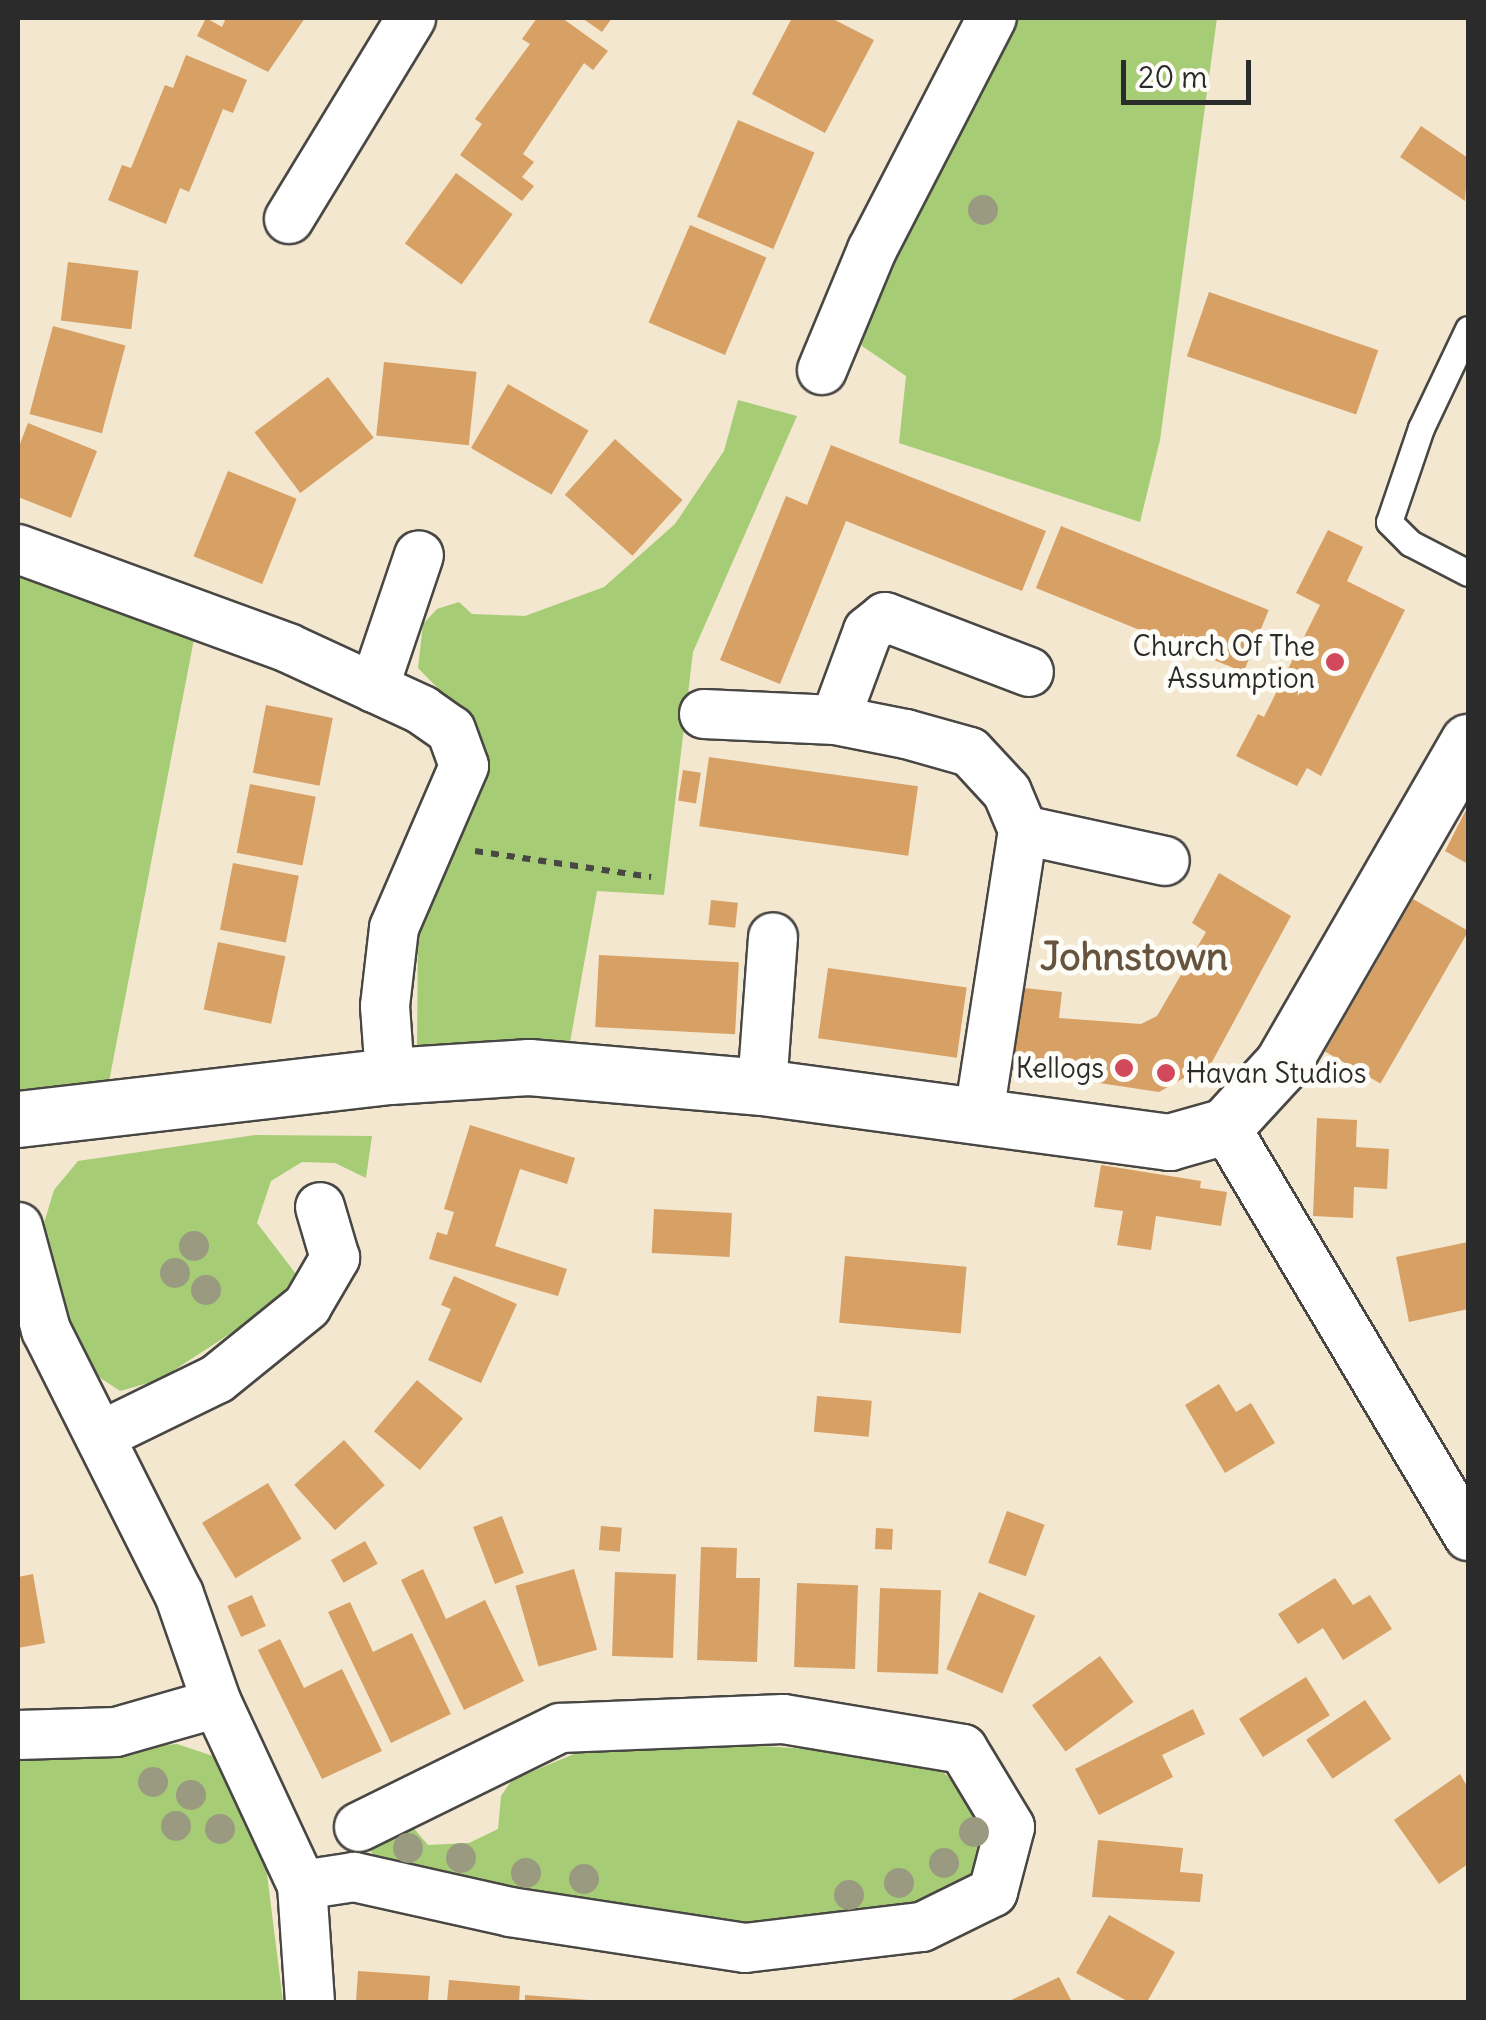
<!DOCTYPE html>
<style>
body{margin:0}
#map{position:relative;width:1486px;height:2020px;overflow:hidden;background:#f4e7cf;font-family:Delius,sans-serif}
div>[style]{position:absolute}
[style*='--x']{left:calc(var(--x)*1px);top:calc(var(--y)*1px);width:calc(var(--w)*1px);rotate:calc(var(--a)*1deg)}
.green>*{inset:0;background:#a6cc76}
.building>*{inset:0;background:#d7a065;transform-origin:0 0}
.path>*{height:6px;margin-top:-3px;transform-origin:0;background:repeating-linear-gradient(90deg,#494744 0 8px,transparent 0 16px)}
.roads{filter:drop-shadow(2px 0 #494744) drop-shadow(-2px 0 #494744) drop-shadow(0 2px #494744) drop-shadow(0 -2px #494744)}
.service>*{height:25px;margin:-12.5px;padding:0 12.5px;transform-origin:12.5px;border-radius:12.5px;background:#fff}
.minor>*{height:48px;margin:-24px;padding:0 24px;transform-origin:24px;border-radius:24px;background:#fff}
.tertiary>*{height:55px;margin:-27.5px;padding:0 27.5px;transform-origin:27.5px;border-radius:27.5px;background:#fff}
.trees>*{width:30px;height:30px;margin:-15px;border-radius:50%;background:#9a9a81}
.dots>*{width:28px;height:28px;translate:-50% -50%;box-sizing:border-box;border:5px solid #fdfcf7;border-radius:50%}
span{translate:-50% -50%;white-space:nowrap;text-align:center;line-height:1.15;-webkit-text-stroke:10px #fdfcf7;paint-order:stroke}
.poi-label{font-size:28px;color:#2b2b2b}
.right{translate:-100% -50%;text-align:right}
.left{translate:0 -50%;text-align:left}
.district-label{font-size:38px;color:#67543f;font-weight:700}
.frame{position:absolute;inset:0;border:20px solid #2b2b2b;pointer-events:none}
.scale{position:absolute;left:1121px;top:60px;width:130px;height:45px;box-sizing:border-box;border:5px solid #2b2b2b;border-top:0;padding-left:12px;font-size:30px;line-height:35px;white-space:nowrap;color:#2b2b2b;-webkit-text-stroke:8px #fdfcf7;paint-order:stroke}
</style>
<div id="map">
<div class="green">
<div style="clip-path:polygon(1011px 18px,1217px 18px,1160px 440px,1140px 522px,899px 443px,906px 376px,862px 346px,865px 302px)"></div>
<div style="clip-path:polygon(738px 400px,797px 416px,693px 652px,664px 895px,597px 891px,569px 1048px,417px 1048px,418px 929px,489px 766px,478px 729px,418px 668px,423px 624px,437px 609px,459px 602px,472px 614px,525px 616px,604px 587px,675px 524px,724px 451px)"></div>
<div style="clip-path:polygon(18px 575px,194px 639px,108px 1087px,18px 1098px)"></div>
<div style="clip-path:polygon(255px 1135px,372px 1136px,366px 1178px,335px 1163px,302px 1162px,271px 1181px,257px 1223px,296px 1274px,274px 1305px,159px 1380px,120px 1391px,87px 1369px,58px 1287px,44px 1223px,54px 1190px,78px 1161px)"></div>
<div style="clip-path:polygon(656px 1739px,927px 1757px,977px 1804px,988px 1846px,975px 1875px,935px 1904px,754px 1924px,680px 1921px,537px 1896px,375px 1857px,365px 1843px,405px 1818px,428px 1845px,469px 1843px,498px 1829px,501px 1796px,512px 1780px,605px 1741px)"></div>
<div style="clip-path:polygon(177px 1744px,213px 1756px,239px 1790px,264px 1850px,283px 2002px,18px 2002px,18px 1757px)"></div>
</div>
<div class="building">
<div style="clip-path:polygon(206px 18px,222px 27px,226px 18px,305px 18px,268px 72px,197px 36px)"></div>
<div style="clip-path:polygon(537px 18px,562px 18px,608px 51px,593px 70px,584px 63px,523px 154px,534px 162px,522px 177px,534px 186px,522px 201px,460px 155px,482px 124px,475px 119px,530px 44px,522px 39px)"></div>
<div style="clip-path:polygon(582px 18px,612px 18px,602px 32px)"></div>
<div style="clip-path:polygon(792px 18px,831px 18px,874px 40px,825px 133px,752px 94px)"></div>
<div style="clip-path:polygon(186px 55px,247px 80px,233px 113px,223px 109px,189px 192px,180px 188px,166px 224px,108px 200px,122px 165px,131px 168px,165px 85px,173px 88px)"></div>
<div style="left:738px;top:120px;width:83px;height:105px;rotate:23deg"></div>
<div style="clip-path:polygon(1421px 126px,1468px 158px,1465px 201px,1400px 157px)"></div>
<div style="left:456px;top:173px;width:70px;height:87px;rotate:36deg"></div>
<div style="left:690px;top:225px;width:83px;height:106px;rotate:23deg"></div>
<div style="left:68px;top:262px;width:71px;height:59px;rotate:7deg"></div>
<div style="left:1209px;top:292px;width:179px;height:68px;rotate:19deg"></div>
<div style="left:53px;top:326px;width:75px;height:91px;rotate:15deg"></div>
<div style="left:384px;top:362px;width:93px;height:74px;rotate:6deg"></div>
<div style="left:328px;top:377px;width:76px;height:92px;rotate:53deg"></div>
<div style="left:508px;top:384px;width:93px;height:74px;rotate:30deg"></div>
<div style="clip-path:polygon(28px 423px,97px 451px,71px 518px,18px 497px,18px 449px)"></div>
<div style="left:615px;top:439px;width:91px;height:75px;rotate:42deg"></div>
<div style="clip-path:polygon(831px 445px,1046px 531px,1022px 591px,846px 521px,780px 684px,720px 660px,786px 496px,807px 505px)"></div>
<div style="left:228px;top:471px;width:74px;height:92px;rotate:22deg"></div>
<div style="left:1061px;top:526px;width:224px;height:67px;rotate:22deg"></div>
<div style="clip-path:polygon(1328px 530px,1363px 547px,1347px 581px,1405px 610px,1321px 776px,1307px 768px,1297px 786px,1236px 756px,1258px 714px,1264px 717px,1320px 605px,1296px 593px)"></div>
<div style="left:266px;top:705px;width:68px;height:69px;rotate:11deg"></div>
<div style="left:709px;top:757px;width:211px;height:70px;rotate:8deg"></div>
<div style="left:683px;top:770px;width:18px;height:31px;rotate:9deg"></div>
<div style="left:250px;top:784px;width:67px;height:70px;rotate:11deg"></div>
<div style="clip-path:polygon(1468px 806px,1468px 864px,1445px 851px)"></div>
<div style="left:233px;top:863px;width:67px;height:68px;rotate:11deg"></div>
<div style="clip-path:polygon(1219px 873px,1291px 916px,1212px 1062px,1159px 1092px,1012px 1070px,1024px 988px,1062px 992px,1059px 1018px,1141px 1024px,1157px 1016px,1206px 932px,1192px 923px)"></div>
<div style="left:1413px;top:899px;width:64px;height:176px;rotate:30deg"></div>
<div style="left:711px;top:900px;width:27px;height:25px;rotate:6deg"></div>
<div style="left:218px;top:942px;width:69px;height:69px;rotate:12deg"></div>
<div style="left:599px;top:955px;width:140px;height:72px;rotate:3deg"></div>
<div style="left:828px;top:968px;width:140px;height:71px;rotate:8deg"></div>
<div style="clip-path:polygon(1317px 1118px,1357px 1120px,1356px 1147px,1389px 1149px,1387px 1189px,1354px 1187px,1353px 1218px,1313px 1216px)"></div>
<div style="clip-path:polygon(470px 1125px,575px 1158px,567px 1184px,520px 1169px,495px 1246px,567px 1269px,558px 1296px,429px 1259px,437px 1232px,447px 1235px,454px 1212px,444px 1209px)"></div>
<div style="clip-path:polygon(1101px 1165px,1201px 1181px,1200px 1188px,1227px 1192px,1221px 1226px,1156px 1216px,1151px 1250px,1117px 1245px,1123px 1211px,1094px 1207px)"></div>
<div style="left:654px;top:1209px;width:78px;height:44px;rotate:3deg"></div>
<div style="clip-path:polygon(1468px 1242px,1468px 1309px,1409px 1322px,1396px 1257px)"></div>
<div style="left:845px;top:1256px;width:122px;height:67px;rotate:5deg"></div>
<div style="clip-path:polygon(454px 1276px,517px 1304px,481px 1383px,428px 1360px,451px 1309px,441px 1305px)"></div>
<div style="left:417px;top:1380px;width:60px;height:67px;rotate:40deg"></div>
<div style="clip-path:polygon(1219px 1384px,1236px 1412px,1251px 1403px,1275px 1443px,1225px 1473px,1185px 1405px)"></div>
<div style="left:817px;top:1396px;width:55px;height:36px;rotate:5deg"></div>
<div style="left:344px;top:1440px;width:61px;height:67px;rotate:48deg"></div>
<div style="left:268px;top:1483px;width:65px;height:77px;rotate:59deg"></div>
<div style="left:1007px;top:1511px;width:40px;height:55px;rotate:20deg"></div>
<div style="left:502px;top:1516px;width:61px;height:31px;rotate:69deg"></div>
<div style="left:601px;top:1526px;width:21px;height:24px;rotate:5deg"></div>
<div style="left:876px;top:1528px;width:17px;height:21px;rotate:3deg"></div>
<div style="left:365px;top:1541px;width:26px;height:39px;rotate:61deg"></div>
<div style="clip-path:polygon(701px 1547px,737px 1548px,736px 1578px,760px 1578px,757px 1662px,697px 1660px)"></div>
<div style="clip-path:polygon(423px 1569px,446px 1619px,485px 1600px,524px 1681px,464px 1710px,401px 1580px)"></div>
<div style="left:574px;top:1569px;width:84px;height:61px;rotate:74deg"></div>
<div style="left:615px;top:1572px;width:61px;height:84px;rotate:2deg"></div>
<div style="clip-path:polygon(33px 1574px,45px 1643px,18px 1648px,18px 1577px)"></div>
<div style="clip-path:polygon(1335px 1578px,1353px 1605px,1370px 1595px,1392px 1629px,1343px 1660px,1323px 1628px,1298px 1644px,1278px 1614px)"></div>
<div style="left:797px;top:1583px;width:61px;height:84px;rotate:2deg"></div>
<div style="left:880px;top:1588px;width:61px;height:84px;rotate:2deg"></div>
<div style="left:979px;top:1592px;width:61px;height:84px;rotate:23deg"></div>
<div style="left:252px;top:1595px;width:34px;height:27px;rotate:66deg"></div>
<div style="clip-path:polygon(350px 1602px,373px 1652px,412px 1633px,451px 1714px,391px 1743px,328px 1612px)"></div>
<div style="clip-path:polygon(280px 1639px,304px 1688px,342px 1669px,382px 1751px,322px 1779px,258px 1650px)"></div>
<div style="left:1100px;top:1656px;width:57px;height:84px;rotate:54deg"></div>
<div style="left:1306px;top:1677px;width:45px;height:79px;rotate:58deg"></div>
<div style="left:1365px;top:1700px;width:47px;height:71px;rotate:56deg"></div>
<div style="clip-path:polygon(1193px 1709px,1205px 1734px,1162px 1755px,1173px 1777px,1099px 1815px,1075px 1769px)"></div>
<div style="clip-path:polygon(1460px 1774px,1468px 1788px,1468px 1864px,1439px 1884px,1394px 1820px)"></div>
<div style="clip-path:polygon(1098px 1840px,1183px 1848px,1180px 1872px,1203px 1874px,1200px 1902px,1092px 1897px)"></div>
<div style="clip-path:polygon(1109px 1915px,1175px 1952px,1147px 2002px,1129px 2002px,1076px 1973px)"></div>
<div style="clip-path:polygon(358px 1971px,430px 1976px,428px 2002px,356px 2002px)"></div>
<div style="clip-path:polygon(1059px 1977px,1072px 2002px,1007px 2002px)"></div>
<div style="clip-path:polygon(449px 1980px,520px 1986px,519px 2002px,447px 2002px)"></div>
<div style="clip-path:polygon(525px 1995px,589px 2000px,589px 2002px,525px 2002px)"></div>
</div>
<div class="path">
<div style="--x:475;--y:851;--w:178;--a:8.4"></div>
</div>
<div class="roads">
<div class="service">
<div style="--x:1468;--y:329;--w:110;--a:115.4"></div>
<div style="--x:1421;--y:428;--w:99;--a:108.8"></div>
<div style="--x:1389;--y:522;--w:30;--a:45"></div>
<div style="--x:1410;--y:543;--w:65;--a:27.3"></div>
</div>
<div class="minor">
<div style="--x:289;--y:219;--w:235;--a:-58.7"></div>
<div style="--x:822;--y:370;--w:130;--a:-67.4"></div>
<div style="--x:872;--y:250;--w:261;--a:-62.7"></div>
<div style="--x:18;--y:549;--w:288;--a:20.1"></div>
<div style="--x:288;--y:648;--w:148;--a:24.8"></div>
<div style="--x:422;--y:710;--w:35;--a:35"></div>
<div style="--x:451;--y:730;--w:38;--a:70"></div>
<div style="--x:464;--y:766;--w:176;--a:113.4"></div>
<div style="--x:394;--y:928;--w:79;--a:96.6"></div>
<div style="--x:385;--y:1006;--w:70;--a:85.9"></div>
<div style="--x:374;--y:688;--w:140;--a:-71.3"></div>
<div style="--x:704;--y:714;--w:131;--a:2.6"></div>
<div style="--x:835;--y:720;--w:72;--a:11.2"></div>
<div style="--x:906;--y:734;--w:66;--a:15.7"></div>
<div style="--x:970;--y:752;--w:54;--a:47.2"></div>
<div style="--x:1007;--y:792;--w:41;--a:67.2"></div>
<div style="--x:1023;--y:830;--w:288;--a:98.8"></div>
<div style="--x:835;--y:720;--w:95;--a:-69.7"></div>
<div style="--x:868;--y:631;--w:22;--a:-39"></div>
<div style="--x:885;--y:617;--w:154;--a:20.9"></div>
<div style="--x:1023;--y:830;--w:145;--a:12.3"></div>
<div style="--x:762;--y:1087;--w:150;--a:-85.8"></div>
<div style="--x:1225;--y:1126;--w:477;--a:59.3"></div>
<div style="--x:18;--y:1227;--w:107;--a:74.8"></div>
<div style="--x:46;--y:1330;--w:296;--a:63.3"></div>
<div style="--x:179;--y:1594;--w:115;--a:70.8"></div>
<div style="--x:217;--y:1703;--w:201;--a:65"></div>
<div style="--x:302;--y:1885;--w:117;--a:86.1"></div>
<div style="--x:100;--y:1436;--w:130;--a:-26"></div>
<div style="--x:217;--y:1379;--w:116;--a:-39"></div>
<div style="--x:307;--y:1306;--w:56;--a:-59.7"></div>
<div style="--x:335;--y:1258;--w:53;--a:-106.4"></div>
<div style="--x:18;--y:1735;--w:98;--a:-1.8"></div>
<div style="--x:116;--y:1732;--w:105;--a:-16"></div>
<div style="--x:302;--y:1885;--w:53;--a:-8.7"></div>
<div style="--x:354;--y:1877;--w:160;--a:12.6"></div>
<div style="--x:510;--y:1912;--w:238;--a:8.7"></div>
<div style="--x:745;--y:1948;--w:178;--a:-6.8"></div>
<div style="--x:922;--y:1927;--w:79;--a:-26.2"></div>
<div style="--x:993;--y:1892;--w:67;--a:-75.3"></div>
<div style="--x:1010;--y:1827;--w:91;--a:-121.1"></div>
<div style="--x:963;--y:1749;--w:182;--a:-170.5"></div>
<div style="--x:783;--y:1719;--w:223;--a:177.7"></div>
<div style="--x:560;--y:1728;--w:224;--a:153.8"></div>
</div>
<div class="tertiary">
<div style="--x:18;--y:1119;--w:374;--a:-6.6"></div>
<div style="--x:390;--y:1076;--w:139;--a:-3.7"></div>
<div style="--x:529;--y:1067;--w:234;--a:4.9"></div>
<div style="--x:762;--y:1087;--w:411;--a:7.7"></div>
<div style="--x:1169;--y:1142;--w:58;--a:-15.9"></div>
<div style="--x:1225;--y:1126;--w:84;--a:-47.4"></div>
<div style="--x:1282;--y:1064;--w:372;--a:-60"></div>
</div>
</div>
<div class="trees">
<div style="left:983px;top:210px"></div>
<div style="left:194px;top:1246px"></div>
<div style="left:175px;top:1273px"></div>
<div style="left:206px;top:1290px"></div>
<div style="left:153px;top:1782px"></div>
<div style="left:191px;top:1795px"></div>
<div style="left:176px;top:1826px"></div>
<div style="left:220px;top:1829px"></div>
<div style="left:974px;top:1832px"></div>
<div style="left:408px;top:1848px"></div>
<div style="left:461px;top:1858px"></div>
<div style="left:944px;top:1863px"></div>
<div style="left:526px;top:1873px"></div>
<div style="left:584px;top:1879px"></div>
<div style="left:899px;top:1883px"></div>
<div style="left:849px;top:1895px"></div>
</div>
<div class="dots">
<div style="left:1335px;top:662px;background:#d1495b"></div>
<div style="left:1124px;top:1068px;background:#d1495b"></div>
<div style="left:1166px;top:1073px;background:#d1495b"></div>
</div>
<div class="poi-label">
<span class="right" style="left:1315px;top:662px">Church Of The<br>Assumption</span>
<span class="right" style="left:1104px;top:1068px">Kellogs</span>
<span class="left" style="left:1186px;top:1073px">Havan Studios</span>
</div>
<div class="district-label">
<span style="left:1134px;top:957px">Johnstown</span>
</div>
<div class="frame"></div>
<div class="scale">20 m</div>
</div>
